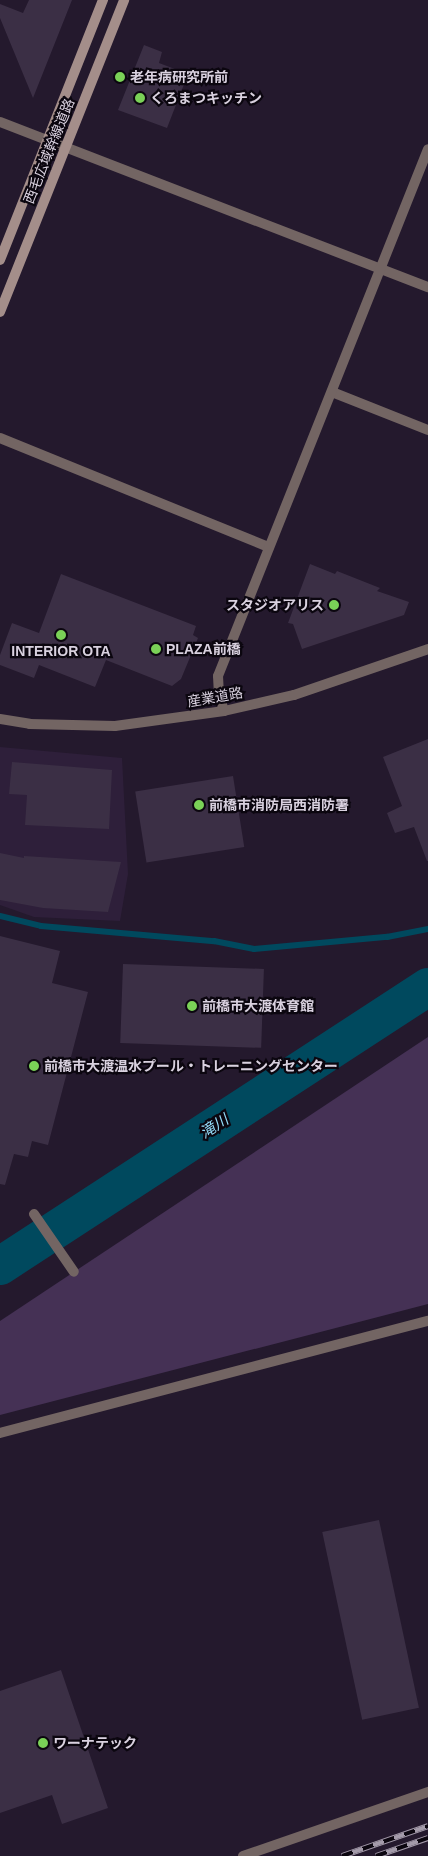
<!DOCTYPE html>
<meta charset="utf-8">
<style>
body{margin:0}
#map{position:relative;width:428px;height:1856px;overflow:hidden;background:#24192d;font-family:Arial,"Noto Sans JP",sans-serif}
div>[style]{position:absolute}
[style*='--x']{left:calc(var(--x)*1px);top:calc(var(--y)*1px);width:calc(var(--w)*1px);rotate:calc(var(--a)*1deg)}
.built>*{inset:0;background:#2e1f3a}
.green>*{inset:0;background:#453155}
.stream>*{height:6px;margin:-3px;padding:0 3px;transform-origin:3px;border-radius:3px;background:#00495e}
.river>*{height:38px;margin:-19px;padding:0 19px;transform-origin:19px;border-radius:19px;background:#00495e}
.building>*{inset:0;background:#3b2f45;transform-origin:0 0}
.pedestrian>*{height:10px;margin:-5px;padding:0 5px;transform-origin:5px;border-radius:5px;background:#736563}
.minor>*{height:10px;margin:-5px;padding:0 5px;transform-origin:5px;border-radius:5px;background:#736563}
.tertiary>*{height:10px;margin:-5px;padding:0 5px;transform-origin:5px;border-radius:5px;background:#736563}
.secondary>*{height:10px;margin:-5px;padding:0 5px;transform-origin:5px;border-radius:5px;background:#a48e8a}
.rail>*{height:5.5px;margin-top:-2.75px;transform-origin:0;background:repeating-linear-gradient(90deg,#0b060f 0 11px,#a49baa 0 22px);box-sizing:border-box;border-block:1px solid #a49baa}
.dots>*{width:14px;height:14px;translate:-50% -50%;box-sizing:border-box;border:2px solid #0b060f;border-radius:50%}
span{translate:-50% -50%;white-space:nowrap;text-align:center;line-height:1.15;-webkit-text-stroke:4.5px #0b060f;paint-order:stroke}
.poi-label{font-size:14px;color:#d9d1df;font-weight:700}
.left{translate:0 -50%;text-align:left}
.right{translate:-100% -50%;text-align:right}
.street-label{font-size:14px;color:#d9d1df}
.water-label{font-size:15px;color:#95ddfa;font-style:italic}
</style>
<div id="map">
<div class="built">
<div style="clip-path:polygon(0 747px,122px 758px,128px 874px,120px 921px,34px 917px,0 905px)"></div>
</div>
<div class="green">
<div style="clip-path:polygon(428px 1037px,428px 1304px,0 1415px,0 1321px)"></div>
</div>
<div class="stream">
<div style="--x:0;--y:916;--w:42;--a:13.7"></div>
<div style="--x:41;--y:926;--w:174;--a:5"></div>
<div style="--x:214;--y:941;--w:41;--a:11.3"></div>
<div style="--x:254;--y:949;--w:134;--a:-5.2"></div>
<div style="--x:387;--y:937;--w:42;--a:-11"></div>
</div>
<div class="river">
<div style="--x:0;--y:1266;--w:511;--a:-33.1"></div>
</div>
<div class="building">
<div style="clip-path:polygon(29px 0,72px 0,33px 98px,0 18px,0 4px,23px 13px)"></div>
<div style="clip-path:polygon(144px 45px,162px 52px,159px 63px,188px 74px,167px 128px,118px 110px)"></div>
<div style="clip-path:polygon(310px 564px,335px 574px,337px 571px,380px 588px,377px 591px,409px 602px,404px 615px,302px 649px,293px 624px,288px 623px)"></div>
<div style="clip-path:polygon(61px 574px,196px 626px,193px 635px,198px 638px,181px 679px,172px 686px,106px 660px,95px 687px,39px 665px,34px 678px,0 665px,0 655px,12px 623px,39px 633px)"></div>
<div style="clip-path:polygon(428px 739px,428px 861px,427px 861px,414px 827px,395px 833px,387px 813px,402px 806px,383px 757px)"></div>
<div style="clip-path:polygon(12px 762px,112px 770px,109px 829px,25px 825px,27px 795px,9px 794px)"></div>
<div style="left:233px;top:776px;width:72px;height:99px;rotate:81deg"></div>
<div style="clip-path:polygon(0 853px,24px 858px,24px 856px,121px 862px,108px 912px,43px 908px,0 900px)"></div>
<div style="clip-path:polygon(0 936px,60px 951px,52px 983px,88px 992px,48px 1145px,32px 1141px,28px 1157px,14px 1154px,5px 1185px,0 1184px)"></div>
<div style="left:123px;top:964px;width:141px;height:79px;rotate:2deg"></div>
<div style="left:379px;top:1520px;width:192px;height:58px;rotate:78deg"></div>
<div style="clip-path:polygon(61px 1670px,108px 1808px,62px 1824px,52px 1795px,0 1813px,0 1691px)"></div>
</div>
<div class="pedestrian">
<div style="--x:34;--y:1214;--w:70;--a:55.4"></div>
</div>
<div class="minor">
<div style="--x:332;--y:392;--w:103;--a:21.6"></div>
<div style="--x:0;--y:438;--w:290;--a:22.1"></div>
</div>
<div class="tertiary">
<div style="--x:0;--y:122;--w:459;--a:21.1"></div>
<div style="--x:224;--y:711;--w:17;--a:-107"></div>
<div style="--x:219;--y:695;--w:19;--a:-93"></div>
<div style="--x:218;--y:676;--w:567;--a:-68.27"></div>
<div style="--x:0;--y:719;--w:30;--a:9"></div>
<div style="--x:30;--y:724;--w:85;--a:1.3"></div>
<div style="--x:115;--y:726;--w:110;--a:-7.8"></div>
<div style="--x:224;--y:711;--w:72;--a:-12.9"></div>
<div style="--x:294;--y:695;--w:142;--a:-18.9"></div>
<div style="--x:0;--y:1433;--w:442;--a:-14.7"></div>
<div style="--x:243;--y:1856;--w:196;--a:-19.1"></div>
</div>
<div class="secondary">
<div style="--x:0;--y:260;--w:280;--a:-68.4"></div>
<div style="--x:0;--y:312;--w:336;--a:-68.3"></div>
</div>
<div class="rail">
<div style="--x:342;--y:1856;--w:91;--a:-19.2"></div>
<div style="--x:376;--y:1856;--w:55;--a:-19.1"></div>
</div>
<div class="dots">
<div style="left:120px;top:77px;background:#7ad157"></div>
<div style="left:140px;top:98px;background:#7ad157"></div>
<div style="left:334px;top:605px;background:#7ad157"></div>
<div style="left:61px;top:635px;background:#7ad157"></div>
<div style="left:156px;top:649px;background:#7ad157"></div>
<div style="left:199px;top:805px;background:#7ad157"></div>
<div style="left:192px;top:1006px;background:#7ad157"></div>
<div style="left:34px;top:1066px;background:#7ad157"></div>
<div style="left:43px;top:1743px;background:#7ad157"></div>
</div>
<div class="poi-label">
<span class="left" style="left:130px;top:77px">老年病研究所前</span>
<span class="left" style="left:150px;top:98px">くろまつキッチン</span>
<span class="right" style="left:324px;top:605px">スタジオアリス</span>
<span class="left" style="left:166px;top:649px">PLAZA前橋</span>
<span style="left:61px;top:651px">INTERIOR OTA</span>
<span class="left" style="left:209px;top:805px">前橋市消防局西消防署</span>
<span class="left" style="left:202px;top:1006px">前橋市大渡体育館</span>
<span class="left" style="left:44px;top:1066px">前橋市大渡温水プール・トレーニングセンター</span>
<span class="left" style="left:53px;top:1743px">ワーナテック</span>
</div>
<div class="street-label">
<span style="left:49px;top:151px;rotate:-68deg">西毛広域幹線道路</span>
<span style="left:215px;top:697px;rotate:-10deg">産業道路</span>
</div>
<div class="water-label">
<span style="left:214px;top:1126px;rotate:-33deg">滝川</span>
</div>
</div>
